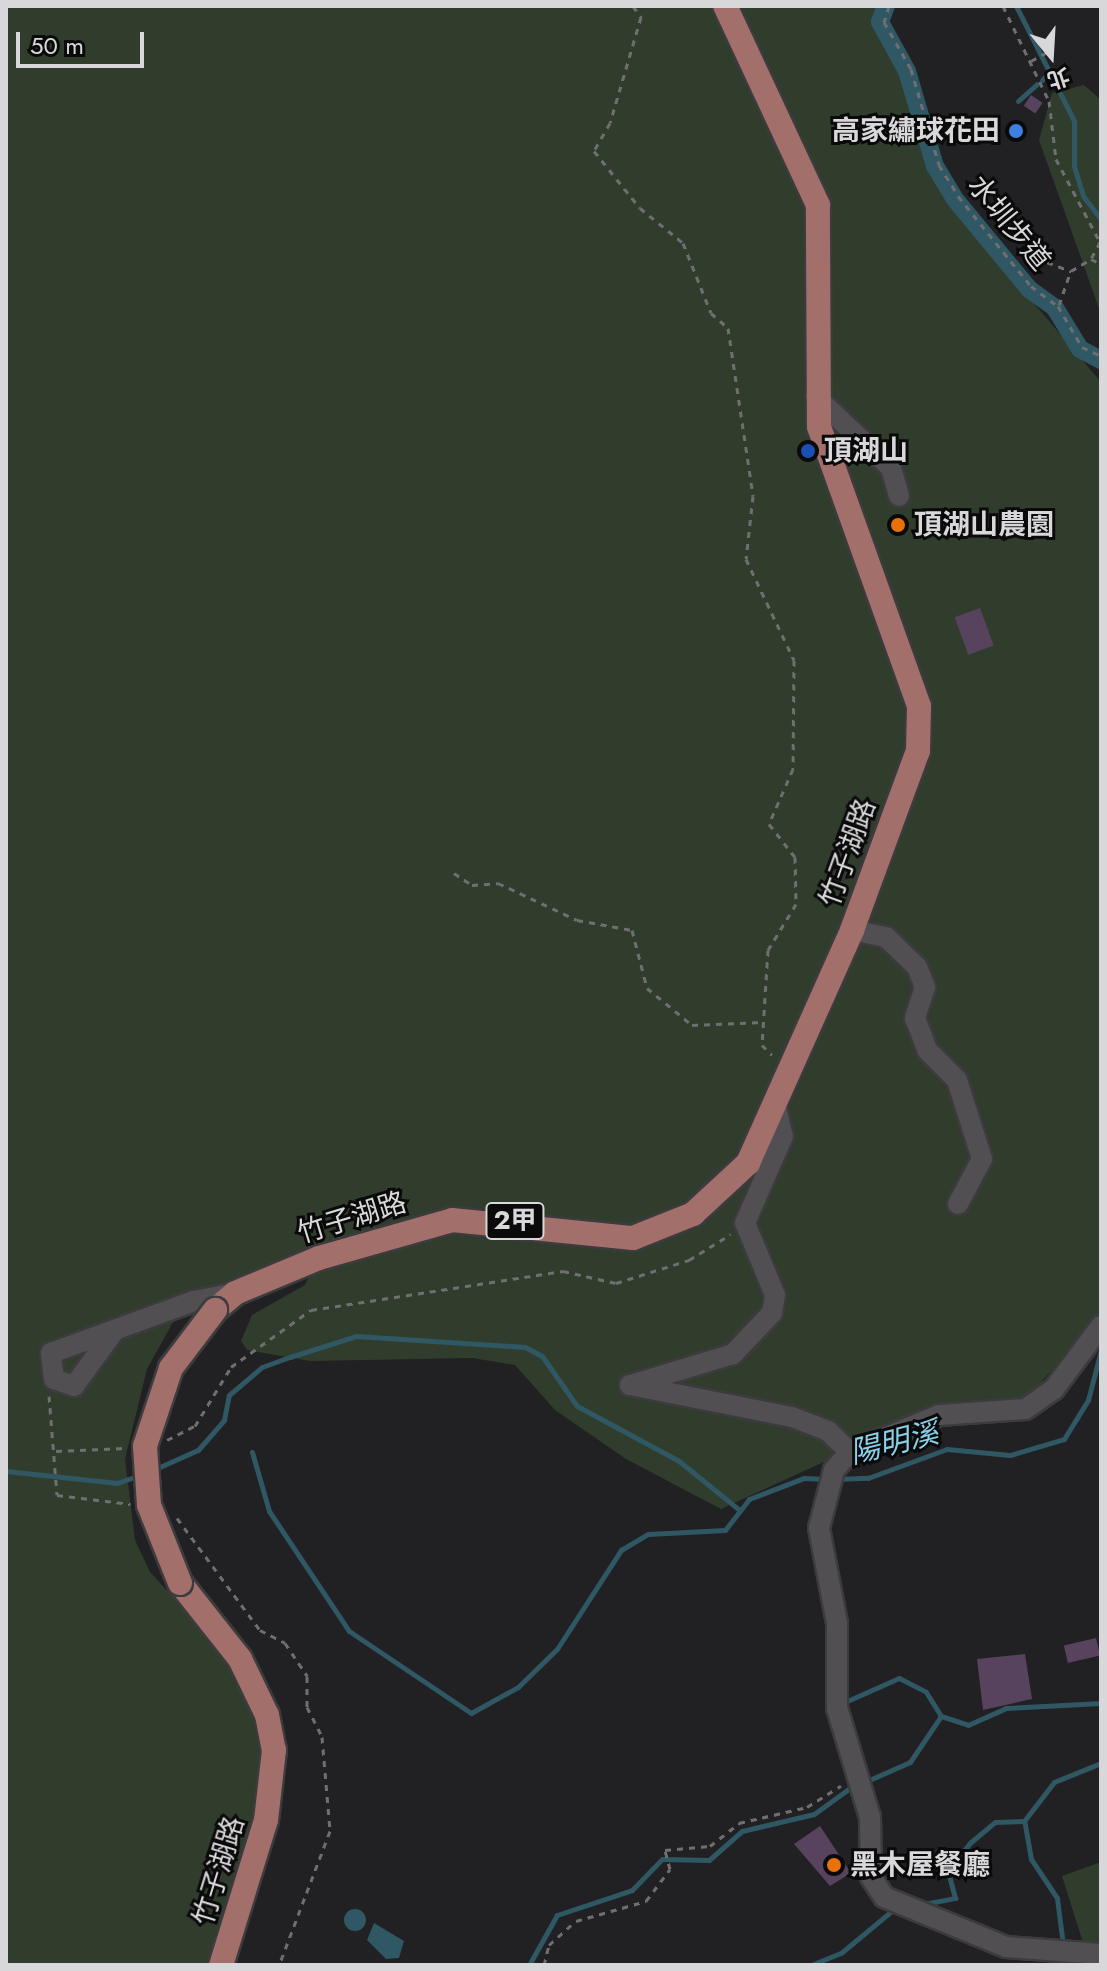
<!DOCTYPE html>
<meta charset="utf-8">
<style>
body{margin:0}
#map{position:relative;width:1107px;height:1971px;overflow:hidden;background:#212022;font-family:Jost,"Noto Sans TC",sans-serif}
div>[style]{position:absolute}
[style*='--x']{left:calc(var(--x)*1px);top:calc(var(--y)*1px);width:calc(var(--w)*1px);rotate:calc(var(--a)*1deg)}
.green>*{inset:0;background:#303d2d}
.water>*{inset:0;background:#2f5764}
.round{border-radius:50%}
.stream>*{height:5px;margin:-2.5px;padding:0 2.5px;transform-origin:2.5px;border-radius:2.5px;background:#2f5764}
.canal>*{height:18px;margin:-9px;padding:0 9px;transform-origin:9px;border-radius:9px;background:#2f5764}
.building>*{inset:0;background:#57435e;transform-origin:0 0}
.path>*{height:3px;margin-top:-1.5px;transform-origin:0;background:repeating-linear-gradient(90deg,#6f6e70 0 6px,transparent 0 12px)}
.roads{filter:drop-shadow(2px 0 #3c3b3d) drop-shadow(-2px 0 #3c3b3d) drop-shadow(0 2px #3c3b3d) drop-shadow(0 -2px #3c3b3d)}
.minor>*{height:20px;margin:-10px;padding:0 10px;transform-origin:10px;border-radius:10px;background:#514f52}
.major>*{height:24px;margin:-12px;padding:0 12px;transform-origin:12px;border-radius:12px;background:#a36f6b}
.bridges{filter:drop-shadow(2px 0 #3c3b3d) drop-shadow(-2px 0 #3c3b3d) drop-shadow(0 2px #3c3b3d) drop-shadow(0 -2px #3c3b3d)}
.major-bridge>*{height:24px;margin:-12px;padding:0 12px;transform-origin:12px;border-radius:12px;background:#a36f6b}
.dots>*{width:22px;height:22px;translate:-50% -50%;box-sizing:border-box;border:4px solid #0b0a0b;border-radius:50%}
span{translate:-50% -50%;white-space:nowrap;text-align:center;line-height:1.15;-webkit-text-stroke:6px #0b0a0b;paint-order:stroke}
.shield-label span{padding:2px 6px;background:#0b0a0b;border:2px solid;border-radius:6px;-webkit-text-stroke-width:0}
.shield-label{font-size:26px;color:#d8d7d9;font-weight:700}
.poi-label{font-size:28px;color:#d8d7d9;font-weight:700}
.right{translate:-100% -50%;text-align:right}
.left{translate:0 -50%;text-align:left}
.street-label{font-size:28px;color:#d8d7d9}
.water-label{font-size:30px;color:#88d1e8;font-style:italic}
.frame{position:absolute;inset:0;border:8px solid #d8d7d9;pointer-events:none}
.north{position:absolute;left:1011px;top:16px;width:80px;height:80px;-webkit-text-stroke:6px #0b0a0b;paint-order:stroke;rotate:162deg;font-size:22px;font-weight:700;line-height:32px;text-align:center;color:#d8d7d9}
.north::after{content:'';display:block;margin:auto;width:28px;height:36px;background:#d8d7d9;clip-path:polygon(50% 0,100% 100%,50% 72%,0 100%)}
.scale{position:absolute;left:16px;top:32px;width:128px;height:36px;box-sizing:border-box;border:4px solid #d8d7d9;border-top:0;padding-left:10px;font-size:24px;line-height:28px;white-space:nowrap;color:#d8d7d9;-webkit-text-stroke:6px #0b0a0b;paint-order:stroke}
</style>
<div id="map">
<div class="green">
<div style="clip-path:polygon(6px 6px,881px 6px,883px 28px,955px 196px,998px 261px,1101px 382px,1101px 1315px,1027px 1398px,933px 1412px,721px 1509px,626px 1459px,555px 1410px,515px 1365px,472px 1358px,310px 1361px,247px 1350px,241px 1341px,252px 1315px,305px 1285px,311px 1272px,234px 1281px,186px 1299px,147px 1369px,125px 1459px,135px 1540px,150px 1572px,216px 1644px,253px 1712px,265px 1753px,255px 1826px,210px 1965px,6px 1965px)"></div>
<div style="clip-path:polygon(1084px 85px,1101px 100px,1101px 314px,1039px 140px,1052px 93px)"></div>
<div style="clip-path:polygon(1101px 1862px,1101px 1965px,1090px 1965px,1062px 1876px)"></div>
</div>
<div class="water">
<div class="round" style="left:344px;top:1909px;width:22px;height:22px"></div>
<div style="clip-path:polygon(374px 1923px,404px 1941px,399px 1958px,386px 1959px,367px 1940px)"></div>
</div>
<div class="stream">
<div style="--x:1016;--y:6;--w:129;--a:63.2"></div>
<div style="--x:1074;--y:121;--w:45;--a:90"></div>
<div style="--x:1074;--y:166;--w:31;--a:73"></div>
<div style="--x:1083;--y:196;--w:29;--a:52"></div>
<div style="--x:1042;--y:80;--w:14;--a:-45"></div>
<div style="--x:1018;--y:101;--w:25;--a:-42"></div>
<div style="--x:252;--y:1452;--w:61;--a:73.9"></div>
<div style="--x:269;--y:1511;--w:144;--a:56.3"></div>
<div style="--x:349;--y:1631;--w:147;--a:33.9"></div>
<div style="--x:471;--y:1713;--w:54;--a:-29"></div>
<div style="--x:518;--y:1687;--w:54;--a:-44.3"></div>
<div style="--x:557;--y:1649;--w:118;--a:-57.1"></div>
<div style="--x:621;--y:1550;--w:31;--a:-31"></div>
<div style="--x:648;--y:1534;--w:77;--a:-3"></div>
<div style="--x:725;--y:1530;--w:39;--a:-52"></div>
<div style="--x:749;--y:1499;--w:59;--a:-20.9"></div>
<div style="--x:804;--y:1478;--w:21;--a:3"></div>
<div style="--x:153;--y:1470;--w:49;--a:-24"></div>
<div style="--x:198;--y:1450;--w:40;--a:-49"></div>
<div style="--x:224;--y:1420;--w:25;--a:-79"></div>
<div style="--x:229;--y:1395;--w:43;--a:-40.3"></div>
<div style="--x:262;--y:1367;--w:30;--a:-20"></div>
<div style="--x:290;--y:1357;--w:69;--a:-17.7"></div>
<div style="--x:356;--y:1336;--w:169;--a:3.7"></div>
<div style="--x:525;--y:1347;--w:19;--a:28"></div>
<div style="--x:542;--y:1356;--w:61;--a:55"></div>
<div style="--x:577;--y:1406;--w:116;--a:28.3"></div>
<div style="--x:679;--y:1461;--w:76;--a:39.1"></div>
<div style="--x:6;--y:1471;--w:112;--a:6.2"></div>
<div style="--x:117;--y:1483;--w:24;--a:-19"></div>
<div style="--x:835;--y:1479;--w:33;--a:-2"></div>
<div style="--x:868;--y:1478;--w:84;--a:-20.2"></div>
<div style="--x:947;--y:1449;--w:63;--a:5.4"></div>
<div style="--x:1010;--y:1455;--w:56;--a:-16.5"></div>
<div style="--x:1064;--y:1439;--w:46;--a:-58.4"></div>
<div style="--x:1088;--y:1400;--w:52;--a:-75.4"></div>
<div style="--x:845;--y:1702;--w:59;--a:-24"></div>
<div style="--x:899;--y:1678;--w:30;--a:27"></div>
<div style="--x:926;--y:1692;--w:28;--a:58"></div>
<div style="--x:941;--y:1716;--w:28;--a:18"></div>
<div style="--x:968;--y:1725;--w:42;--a:-24.1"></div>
<div style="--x:1006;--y:1708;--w:95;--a:-3"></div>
<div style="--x:867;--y:1781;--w:47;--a:-23.8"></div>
<div style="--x:910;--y:1762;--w:55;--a:-56"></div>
<div style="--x:924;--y:1904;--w:32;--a:-11"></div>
<div style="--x:955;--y:1898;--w:28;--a:-105"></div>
<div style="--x:948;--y:1871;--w:37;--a:-52"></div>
<div style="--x:971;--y:1842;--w:31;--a:-40"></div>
<div style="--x:995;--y:1822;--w:29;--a:-2"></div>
<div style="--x:1063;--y:1945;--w:47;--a:-97.3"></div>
<div style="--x:1057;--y:1898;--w:47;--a:-123.7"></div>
<div style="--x:1031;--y:1859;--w:39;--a:-100"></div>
<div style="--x:1024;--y:1821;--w:49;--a:-52.4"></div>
<div style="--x:1054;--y:1782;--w:51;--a:-22"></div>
<div style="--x:529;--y:1965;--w:57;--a:-60.8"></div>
<div style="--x:557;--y:1915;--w:79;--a:-18.4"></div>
<div style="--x:632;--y:1890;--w:43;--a:-45.9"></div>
<div style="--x:662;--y:1859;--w:47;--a:1.2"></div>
<div style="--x:709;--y:1860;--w:44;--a:-41.3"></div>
<div style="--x:742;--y:1831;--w:74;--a:-13.3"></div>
<div style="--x:814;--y:1814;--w:49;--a:-35.9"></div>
<div style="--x:811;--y:1965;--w:32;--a:-22"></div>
<div style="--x:841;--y:1953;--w:69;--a:-39.7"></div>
</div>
<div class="canal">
<div style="--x:886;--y:6;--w:17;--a:111"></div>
<div style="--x:880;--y:22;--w:56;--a:61.1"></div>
<div style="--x:907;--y:71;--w:99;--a:73.6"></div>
<div style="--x:935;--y:166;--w:37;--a:59"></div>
<div style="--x:954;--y:198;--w:118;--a:50.5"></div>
<div style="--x:1029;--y:289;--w:32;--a:36"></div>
<div style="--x:1055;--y:308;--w:48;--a:58.6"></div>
<div style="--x:1080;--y:349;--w:24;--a:28"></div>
</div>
<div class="building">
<div style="left:1031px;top:95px;width:14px;height:13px;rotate:34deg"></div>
<div style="left:980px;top:608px;width:40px;height:27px;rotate:70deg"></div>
<div style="left:1096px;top:1638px;width:18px;height:33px;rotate:77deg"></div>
<div style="clip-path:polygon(1025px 1654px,1032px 1699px,983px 1710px,977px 1659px)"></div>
<div style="clip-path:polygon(820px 1826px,851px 1873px,830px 1886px,794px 1844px)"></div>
</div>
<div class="path">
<div style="--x:633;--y:6;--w:14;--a:54"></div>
<div style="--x:641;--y:17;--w:110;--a:106.3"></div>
<div style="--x:610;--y:123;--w:32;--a:120"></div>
<div style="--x:594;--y:151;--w:73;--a:51.1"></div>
<div style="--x:640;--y:208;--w:55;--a:39.1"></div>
<div style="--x:683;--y:243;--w:75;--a:68.2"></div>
<div style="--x:711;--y:313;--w:23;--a:41"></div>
<div style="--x:728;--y:328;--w:170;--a:81.5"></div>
<div style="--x:753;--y:496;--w:63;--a:96.3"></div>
<div style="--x:746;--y:559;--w:112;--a:64.6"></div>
<div style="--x:794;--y:660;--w:109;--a:90.5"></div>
<div style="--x:793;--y:769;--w:60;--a:113.6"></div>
<div style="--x:769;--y:824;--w:42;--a:51.8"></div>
<div style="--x:795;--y:857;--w:47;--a:88.8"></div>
<div style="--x:796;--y:904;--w:54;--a:121.3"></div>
<div style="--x:768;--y:950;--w:95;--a:93.6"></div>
<div style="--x:762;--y:1045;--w:14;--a:45"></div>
<div style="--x:889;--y:6;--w:17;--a:107"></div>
<div style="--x:884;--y:22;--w:54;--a:60.1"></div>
<div style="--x:911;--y:69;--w:100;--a:73.7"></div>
<div style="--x:939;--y:165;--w:36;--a:58"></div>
<div style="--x:958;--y:196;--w:116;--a:51"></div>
<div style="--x:1031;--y:286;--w:34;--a:37"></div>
<div style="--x:1058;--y:306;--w:48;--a:59.7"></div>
<div style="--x:1082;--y:347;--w:21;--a:25"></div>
<div style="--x:1003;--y:6;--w:106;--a:64.2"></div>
<div style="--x:1049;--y:101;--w:58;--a:83.1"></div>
<div style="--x:1056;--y:159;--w:94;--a:62.1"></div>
<div style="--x:1100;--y:242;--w:19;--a:118"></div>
<div style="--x:1091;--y:259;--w:11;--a:27"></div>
<div style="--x:1031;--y:61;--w:21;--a:-29"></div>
<div style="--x:1047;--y:262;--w:26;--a:21"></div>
<div style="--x:1071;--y:271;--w:23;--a:-31"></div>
<div style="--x:1059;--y:305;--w:36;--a:-71"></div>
<div style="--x:454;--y:873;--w:22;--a:34"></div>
<div style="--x:472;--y:885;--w:26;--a:-4"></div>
<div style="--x:498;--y:883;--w:87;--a:25.1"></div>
<div style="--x:577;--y:920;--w:56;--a:10.3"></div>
<div style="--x:632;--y:930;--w:60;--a:75.5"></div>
<div style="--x:647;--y:988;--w:58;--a:39.4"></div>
<div style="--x:692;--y:1025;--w:71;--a:-2.4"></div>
<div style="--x:49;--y:1396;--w:99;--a:85.4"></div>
<div style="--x:57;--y:1495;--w:74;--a:7"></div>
<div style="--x:167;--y:1440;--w:31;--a:-27"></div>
<div style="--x:195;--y:1426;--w:69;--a:-58.6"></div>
<div style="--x:231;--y:1367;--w:98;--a:-35.5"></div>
<div style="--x:311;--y:1310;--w:255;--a:-8.8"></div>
<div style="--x:563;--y:1271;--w:54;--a:12.8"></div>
<div style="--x:616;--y:1283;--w:77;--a:-17.5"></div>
<div style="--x:689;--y:1260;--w:49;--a:-31.8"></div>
<div style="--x:56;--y:1451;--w:69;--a:-2.5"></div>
<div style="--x:177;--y:1518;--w:139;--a:53.5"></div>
<div style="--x:260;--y:1630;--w:28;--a:27"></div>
<div style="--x:285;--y:1643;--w:40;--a:56"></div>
<div style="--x:307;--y:1676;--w:31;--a:90"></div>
<div style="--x:307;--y:1707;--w:34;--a:63"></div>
<div style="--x:322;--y:1737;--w:94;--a:85.1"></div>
<div style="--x:330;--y:1831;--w:143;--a:110.8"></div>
<div style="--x:544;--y:1965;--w:21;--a:-76"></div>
<div style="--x:549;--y:1945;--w:36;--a:-42"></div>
<div style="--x:576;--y:1921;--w:73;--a:-15.9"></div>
<div style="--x:646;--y:1901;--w:40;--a:-53"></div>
<div style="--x:670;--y:1869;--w:20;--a:-105"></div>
<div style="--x:665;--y:1850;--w:45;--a:-5.1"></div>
<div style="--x:710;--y:1846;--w:37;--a:-38"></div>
<div style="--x:739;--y:1823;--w:70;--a:-13.2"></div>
<div style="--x:807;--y:1807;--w:40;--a:-32"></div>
</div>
<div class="roads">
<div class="minor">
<div style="--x:816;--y:397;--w:103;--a:43.4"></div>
<div style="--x:891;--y:468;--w:29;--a:74"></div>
<div style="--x:852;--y:930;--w:35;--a:12"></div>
<div style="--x:886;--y:937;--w:43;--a:44.1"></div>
<div style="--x:917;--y:967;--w:22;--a:68"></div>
<div style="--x:925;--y:987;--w:33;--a:108"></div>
<div style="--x:915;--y:1018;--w:34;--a:69"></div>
<div style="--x:927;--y:1050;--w:42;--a:45"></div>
<div style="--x:957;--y:1080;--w:83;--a:72.4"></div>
<div style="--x:982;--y:1159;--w:51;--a:118.1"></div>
<div style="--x:777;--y:1111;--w:26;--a:77"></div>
<div style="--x:783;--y:1136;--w:95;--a:113.6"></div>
<div style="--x:745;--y:1223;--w:78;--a:67.4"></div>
<div style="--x:775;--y:1295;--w:18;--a:99"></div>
<div style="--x:772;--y:1313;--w:57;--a:133.6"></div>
<div style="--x:733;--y:1354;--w:108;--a:163.2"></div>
<div style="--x:630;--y:1385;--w:165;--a:11.2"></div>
<div style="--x:792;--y:1417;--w:39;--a:21"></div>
<div style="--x:828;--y:1431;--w:30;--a:44"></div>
<div style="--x:1101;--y:1326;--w:79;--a:126.7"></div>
<div style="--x:1054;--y:1389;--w:35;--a:145"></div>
<div style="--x:1025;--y:1409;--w:86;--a:176"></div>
<div style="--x:939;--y:1415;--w:96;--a:157.4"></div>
<div style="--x:850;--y:1452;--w:24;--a:132"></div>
<div style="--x:834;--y:1470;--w:60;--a:104.5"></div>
<div style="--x:819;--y:1528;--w:97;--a:79.3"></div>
<div style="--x:837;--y:1623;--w:85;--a:90"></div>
<div style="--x:837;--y:1708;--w:114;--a:73.2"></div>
<div style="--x:870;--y:1817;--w:60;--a:89"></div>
<div style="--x:871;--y:1877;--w:24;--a:57"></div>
<div style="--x:884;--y:1897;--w:132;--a:22.3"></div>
<div style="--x:1006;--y:1947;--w:95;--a:4.2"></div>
<div style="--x:114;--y:1331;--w:68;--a:126"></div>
<div style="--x:74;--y:1386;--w:21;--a:-161"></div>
<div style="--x:54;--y:1379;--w:26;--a:-97"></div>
<div style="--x:51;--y:1353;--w:152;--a:-20"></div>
<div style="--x:194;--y:1301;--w:42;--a:-11"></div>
</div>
<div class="major">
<div style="--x:215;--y:1310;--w:26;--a:-40"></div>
<div style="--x:235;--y:1293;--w:91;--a:-22.6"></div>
<div style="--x:319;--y:1258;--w:138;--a:-15.9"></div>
<div style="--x:452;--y:1220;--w:182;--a:5.7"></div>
<div style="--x:633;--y:1238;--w:65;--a:-21.8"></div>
<div style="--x:693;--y:1214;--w:75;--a:-42.8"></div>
<div style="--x:748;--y:1163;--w:255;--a:-65.9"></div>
<div style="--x:852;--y:930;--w:191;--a:-69.8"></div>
<div style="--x:918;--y:751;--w:45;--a:-88.7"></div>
<div style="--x:919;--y:706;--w:296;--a:-109.7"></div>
<div style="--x:819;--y:427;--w:222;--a:-90.3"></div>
<div style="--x:818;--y:205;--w:220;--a:-115"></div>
<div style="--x:180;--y:1583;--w:97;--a:51.7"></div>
<div style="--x:240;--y:1659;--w:62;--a:64.3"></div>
<div style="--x:267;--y:1715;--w:36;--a:79"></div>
<div style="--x:274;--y:1750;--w:70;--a:96.5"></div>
<div style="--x:266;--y:1820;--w:152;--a:107.2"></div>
</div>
</div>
<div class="bridges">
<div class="major-bridge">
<div style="--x:180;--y:1583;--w:84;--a:-111.7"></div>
<div style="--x:149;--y:1505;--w:59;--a:-93.9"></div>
<div style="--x:145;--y:1446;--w:82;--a:-71.6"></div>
<div style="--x:171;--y:1368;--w:73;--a:-52.8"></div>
</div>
</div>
<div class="dots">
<div style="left:1016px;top:131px;background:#3f7fe0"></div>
<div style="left:808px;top:451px;background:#1a4fb4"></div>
<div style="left:898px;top:525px;background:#e8710a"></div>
<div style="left:834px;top:1865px;background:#e8710a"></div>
</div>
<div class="shield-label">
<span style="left:515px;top:1221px">2甲</span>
</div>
<div class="poi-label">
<span class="right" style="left:1000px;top:131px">高家繡球花田</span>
<span class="left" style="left:824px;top:451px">頂湖山</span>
<span class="left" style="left:914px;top:525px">頂湖山農園</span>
<span class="left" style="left:850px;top:1865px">黑木屋餐廳</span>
</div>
<div class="street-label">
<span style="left:1009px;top:223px;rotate:51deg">水圳步道</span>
<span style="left:848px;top:853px;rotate:-70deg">竹子湖路</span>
<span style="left:352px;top:1218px;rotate:-17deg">竹子湖路</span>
<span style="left:219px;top:1871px;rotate:-73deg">竹子湖路</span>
</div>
<div class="water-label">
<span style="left:894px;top:1443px;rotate:-14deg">陽明溪</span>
</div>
<div class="frame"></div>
<div class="north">北</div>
<div class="scale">50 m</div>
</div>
